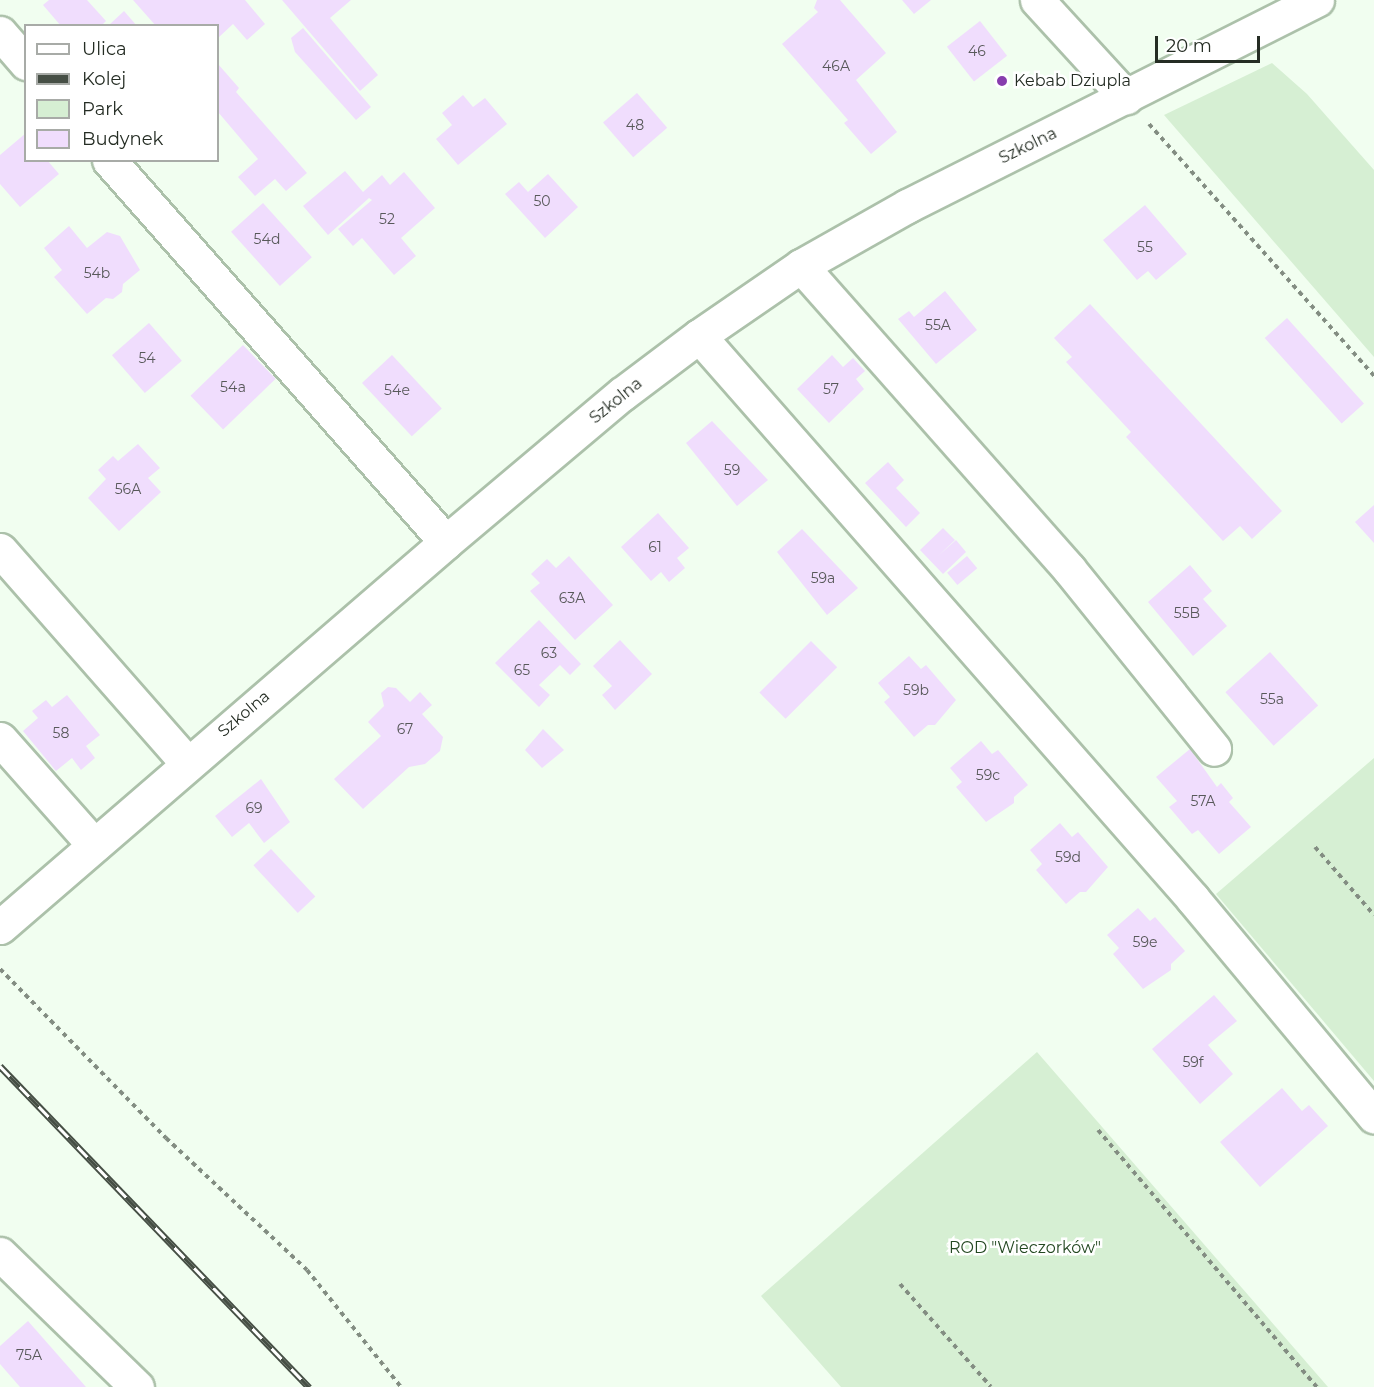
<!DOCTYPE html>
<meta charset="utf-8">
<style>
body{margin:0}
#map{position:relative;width:1374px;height:1387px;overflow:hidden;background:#f1fef0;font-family:Montserrat,sans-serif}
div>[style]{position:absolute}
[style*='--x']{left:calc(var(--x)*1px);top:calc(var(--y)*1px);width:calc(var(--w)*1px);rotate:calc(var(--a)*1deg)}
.green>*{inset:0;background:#d6efd3}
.building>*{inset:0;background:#f0ddfd;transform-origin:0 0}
.path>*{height:4px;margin-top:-2px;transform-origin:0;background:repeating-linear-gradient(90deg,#838d82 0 4.5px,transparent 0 9px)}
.roads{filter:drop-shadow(2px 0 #acc1aa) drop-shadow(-2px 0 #acc1aa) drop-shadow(0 2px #acc1aa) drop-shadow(0 -2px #acc1aa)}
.minor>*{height:33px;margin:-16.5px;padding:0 16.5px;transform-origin:16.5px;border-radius:16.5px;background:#fff}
.rail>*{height:7px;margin-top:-3.5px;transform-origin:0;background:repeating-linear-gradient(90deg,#fff 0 14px,#464f45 0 28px);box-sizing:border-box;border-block:2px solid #464f45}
.dots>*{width:16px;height:16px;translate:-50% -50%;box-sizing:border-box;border:3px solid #fff;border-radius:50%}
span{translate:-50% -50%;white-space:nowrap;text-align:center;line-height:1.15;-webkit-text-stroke:5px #fff;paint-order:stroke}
.number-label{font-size:14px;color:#58595a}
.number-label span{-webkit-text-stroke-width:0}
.poi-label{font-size:16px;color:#252d24}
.left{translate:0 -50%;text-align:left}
.street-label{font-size:16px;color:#252d24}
.park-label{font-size:16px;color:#234821}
.legend{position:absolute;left:24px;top:24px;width:195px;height:138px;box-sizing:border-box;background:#fff;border:2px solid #a8aba7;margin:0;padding:8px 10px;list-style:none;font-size:18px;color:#252d24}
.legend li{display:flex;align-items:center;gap:12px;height:30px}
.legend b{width:30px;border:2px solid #a8aba7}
.scale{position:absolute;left:1155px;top:36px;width:105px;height:27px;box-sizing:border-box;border:3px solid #252d24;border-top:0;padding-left:8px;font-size:18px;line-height:21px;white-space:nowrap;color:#252d24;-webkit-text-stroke:4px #fff;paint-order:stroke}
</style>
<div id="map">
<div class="green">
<div style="clip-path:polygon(1272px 63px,1307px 94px,1374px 170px,1374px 357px,1164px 115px)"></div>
<div style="clip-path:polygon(1374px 758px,1374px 1081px,1216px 894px)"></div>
<div style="clip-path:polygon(1037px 1052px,1328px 1387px,841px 1387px,761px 1296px)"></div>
</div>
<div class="building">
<div style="clip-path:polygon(49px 0,87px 0,106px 21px,101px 26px,61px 26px,43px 5px)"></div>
<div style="clip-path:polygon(133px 0,245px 0,265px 24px,247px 40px,233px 24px,218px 38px,218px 26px,156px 26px)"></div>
<div style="clip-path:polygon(282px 0,351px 0,330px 18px,378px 75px,360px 91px)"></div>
<div style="clip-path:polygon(817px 0,840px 0,886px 53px,856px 80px,897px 132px,871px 154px,844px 123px,848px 120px,782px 44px,818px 12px,814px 8px)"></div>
<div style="clip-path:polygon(902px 0,931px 0,914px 14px)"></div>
<div style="clip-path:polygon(124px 11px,137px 26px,108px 26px)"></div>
<div style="left:980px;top:21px;width:44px;height:42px;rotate:52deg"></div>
<div style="clip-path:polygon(303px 28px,371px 107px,356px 120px,295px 52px,291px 38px)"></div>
<div style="clip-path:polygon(218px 64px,239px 88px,236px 92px,307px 173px,286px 191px,275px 179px,255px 196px,238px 177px,258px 159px,218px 112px)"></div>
<div style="left:637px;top:93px;width:46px;height:45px;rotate:49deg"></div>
<div style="clip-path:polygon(463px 95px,473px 107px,485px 98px,507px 124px,458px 165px,436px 139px,452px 125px,442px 113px)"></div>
<div style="clip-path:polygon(26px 133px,26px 160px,47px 160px,59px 174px,20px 207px,0 184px,0 155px)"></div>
<div style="clip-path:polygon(345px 171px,363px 192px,382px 175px,390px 185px,404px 172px,435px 208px,401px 238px,416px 256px,394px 275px,362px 238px,353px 246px,338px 229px,372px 200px,369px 198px,328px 235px,303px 206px)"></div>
<div style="clip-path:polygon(548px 174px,578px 207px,545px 238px,505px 194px,519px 182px,528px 192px)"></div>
<div style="left:263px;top:203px;width:73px;height:43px;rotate:48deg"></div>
<div style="clip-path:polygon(1145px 205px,1187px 254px,1156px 280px,1148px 271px,1137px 280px,1103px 240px)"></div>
<div style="clip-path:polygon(69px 226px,87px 248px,107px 232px,120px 236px,140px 270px,123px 284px,122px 292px,113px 299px,106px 298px,87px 314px,54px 277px,62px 270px,44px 248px)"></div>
<div style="clip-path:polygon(945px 291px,977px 330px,936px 364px,898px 319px,909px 311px,914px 317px)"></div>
<div style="clip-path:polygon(1090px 304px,1282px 511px,1252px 539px,1240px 526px,1223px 541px,1126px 437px,1131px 432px,1066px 362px,1072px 357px,1054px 338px)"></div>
<div style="left:1287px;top:318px;width:115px;height:30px;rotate:48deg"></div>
<div style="left:149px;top:323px;width:50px;height:49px;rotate:49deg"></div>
<div style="left:243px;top:345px;width:47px;height:73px;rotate:46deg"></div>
<div style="left:392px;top:355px;width:73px;height:41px;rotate:47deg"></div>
<div style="clip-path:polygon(832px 355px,843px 367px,853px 358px,865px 371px,856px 379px,864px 389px,829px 423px,797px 389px)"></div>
<div style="clip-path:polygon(712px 421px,768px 480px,737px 506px,686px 443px)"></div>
<div style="clip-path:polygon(138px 444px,160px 468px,148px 478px,161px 492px,119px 531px,88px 498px,106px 479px,98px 470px,113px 456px,118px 461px)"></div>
<div style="clip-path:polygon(888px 462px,904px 480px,896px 488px,920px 513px,906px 527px,865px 483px)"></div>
<div style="clip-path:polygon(1374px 505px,1374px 543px,1355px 522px)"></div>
<div style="clip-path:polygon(658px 513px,689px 548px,677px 558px,685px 568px,669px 582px,661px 572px,651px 581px,621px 547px)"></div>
<div style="clip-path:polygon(943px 528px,955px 540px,938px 556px,956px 540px,966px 552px,943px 574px,920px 550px)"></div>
<div style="clip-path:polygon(802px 529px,858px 588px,827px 615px,777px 552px)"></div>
<div style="clip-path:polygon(569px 556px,613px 605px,575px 640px,530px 591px,540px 583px,531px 574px,547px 559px,556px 568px)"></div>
<div style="left:967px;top:556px;width:16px;height:26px;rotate:50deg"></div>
<div style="clip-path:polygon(1190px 565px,1212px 591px,1203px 599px,1227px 626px,1193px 656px,1148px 602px)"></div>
<div style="clip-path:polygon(539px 620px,581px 664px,570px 675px,560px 665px,539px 685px,550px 695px,539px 707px,495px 663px)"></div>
<div style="clip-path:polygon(620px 640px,652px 674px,615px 710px,602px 695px,612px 686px,593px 666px)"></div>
<div style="left:811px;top:641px;width:37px;height:73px;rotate:45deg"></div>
<div style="left:1270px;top:652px;width:72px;height:60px;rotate:48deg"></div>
<div style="clip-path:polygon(909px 656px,921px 669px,926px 665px,956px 700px,935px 725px,928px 725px,914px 737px,884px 702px,890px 697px,878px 683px)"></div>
<div style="clip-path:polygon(388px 687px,396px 688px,410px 702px,420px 692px,432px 705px,422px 714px,443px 737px,440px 751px,425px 764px,409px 767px,363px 809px,334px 779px,381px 736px,368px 722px,384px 706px,381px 693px)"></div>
<div style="clip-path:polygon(67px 695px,100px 735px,86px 746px,95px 758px,81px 770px,72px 758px,56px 771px,23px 731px,38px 718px,32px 711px,46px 700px,52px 707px)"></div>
<div style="clip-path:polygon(543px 729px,564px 750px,542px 768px,525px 750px)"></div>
<div style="clip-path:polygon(981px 741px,992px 754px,998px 750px,1028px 785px,1014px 797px,1014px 803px,986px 822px,956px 787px,962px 782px,950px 768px)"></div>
<div style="clip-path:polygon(1190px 749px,1217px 787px,1221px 783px,1233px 798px,1229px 802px,1251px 827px,1219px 854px,1198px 830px,1192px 834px,1169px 807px,1177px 801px,1156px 777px)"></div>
<div style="clip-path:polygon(261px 779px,290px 822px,264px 843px,249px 823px,232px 837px,215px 816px)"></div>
<div style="clip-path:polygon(1060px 823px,1072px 837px,1078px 832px,1108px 867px,1086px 892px,1080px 892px,1066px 904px,1036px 870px,1042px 864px,1030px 850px)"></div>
<div style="left:271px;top:849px;width:65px;height:24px;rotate:47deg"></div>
<div style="clip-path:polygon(1138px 908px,1150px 921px,1155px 917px,1185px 951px,1171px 964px,1171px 970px,1143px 989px,1113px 954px,1119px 948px,1107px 935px)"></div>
<div style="clip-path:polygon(1214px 995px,1237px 1021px,1208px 1045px,1233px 1074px,1200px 1104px,1152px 1049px)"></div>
<div style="clip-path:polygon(1282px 1088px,1302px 1111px,1309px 1105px,1328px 1126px,1260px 1187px,1220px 1142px)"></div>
<div style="clip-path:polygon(28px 1321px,86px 1387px,20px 1387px,0 1364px,0 1346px)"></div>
</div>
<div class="path">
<div style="--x:1149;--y:124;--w:338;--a:48.2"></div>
<div style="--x:1315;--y:847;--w:90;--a:49.1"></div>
<div style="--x:0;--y:969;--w:237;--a:45.5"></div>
<div style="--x:166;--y:1138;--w:193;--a:43.1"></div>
<div style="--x:307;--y:1270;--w:150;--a:51.2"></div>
<div style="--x:1098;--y:1130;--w:338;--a:49.6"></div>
<div style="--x:900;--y:1284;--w:137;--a:48.5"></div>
</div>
<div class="roads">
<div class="minor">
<div style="--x:1037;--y:0;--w:132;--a:47.5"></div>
<div style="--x:0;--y:33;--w:40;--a:49"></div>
<div style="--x:109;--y:160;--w:509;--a:48.58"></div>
<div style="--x:801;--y:266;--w:405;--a:48.5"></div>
<div style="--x:1069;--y:569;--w:231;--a:51.1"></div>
<div style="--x:699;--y:336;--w:749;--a:48.73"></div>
<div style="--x:1193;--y:899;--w:283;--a:50.2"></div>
<div style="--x:0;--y:550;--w:283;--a:48.7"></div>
<div style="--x:0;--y:739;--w:142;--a:48.4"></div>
<div style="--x:0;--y:927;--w:589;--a:-40.8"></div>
<div style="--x:446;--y:542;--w:230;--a:-40.1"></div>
<div style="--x:622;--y:394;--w:96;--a:-37"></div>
<div style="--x:699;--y:336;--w:124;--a:-34.5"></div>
<div style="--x:801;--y:266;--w:122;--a:-29.5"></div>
<div style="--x:907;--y:206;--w:459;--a:-26.7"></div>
<div style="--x:0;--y:1254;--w:191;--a:44.2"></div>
</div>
</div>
<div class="rail">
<div style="--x:0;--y:1066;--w:446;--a:46.1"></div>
</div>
<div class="dots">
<div style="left:1002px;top:81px;background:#883dae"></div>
</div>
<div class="number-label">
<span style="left:977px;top:51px">46</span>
<span style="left:836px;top:66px">46A</span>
<span style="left:635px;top:125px">48</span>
<span style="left:542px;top:201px">50</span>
<span style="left:387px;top:219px">52</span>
<span style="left:267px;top:239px">54d</span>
<span style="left:1145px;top:247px">55</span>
<span style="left:97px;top:273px">54b</span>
<span style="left:938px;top:325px">55A</span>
<span style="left:147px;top:358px">54</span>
<span style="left:233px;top:387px">54a</span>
<span style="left:831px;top:389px">57</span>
<span style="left:397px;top:390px">54e</span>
<span style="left:732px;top:470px">59</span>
<span style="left:128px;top:489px">56A</span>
<span style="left:655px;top:547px">61</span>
<span style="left:823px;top:578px">59a</span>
<span style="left:572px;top:598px">63A</span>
<span style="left:1187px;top:613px">55B</span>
<span style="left:549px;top:653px">63</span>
<span style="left:522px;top:670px">65</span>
<span style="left:916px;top:690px">59b</span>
<span style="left:1272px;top:699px">55a</span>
<span style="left:405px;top:729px">67</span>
<span style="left:61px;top:733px">58</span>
<span style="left:988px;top:775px">59c</span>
<span style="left:1203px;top:801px">57A</span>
<span style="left:254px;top:808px">69</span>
<span style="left:1068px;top:857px">59d</span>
<span style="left:1145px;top:942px">59e</span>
<span style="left:1193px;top:1062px">59f</span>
<span style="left:29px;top:1355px">75A</span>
</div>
<div class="poi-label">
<span class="left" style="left:1014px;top:81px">Kebab Dziupla</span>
</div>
<div class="street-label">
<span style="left:1028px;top:146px;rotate:-26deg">Szkolna</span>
<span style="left:616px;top:401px;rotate:-39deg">Szkolna</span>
<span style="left:244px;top:714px;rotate:-40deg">Szkolna</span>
</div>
<div class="park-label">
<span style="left:1025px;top:1248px">ROD "Wieczorków"</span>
</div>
<ul class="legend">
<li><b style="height:8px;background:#fff"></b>Ulica</li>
<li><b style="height:8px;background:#464f45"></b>Kolej</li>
<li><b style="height:16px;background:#d6efd3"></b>Park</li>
<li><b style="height:16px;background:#f0ddfd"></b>Budynek</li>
</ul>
<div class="scale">20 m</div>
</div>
